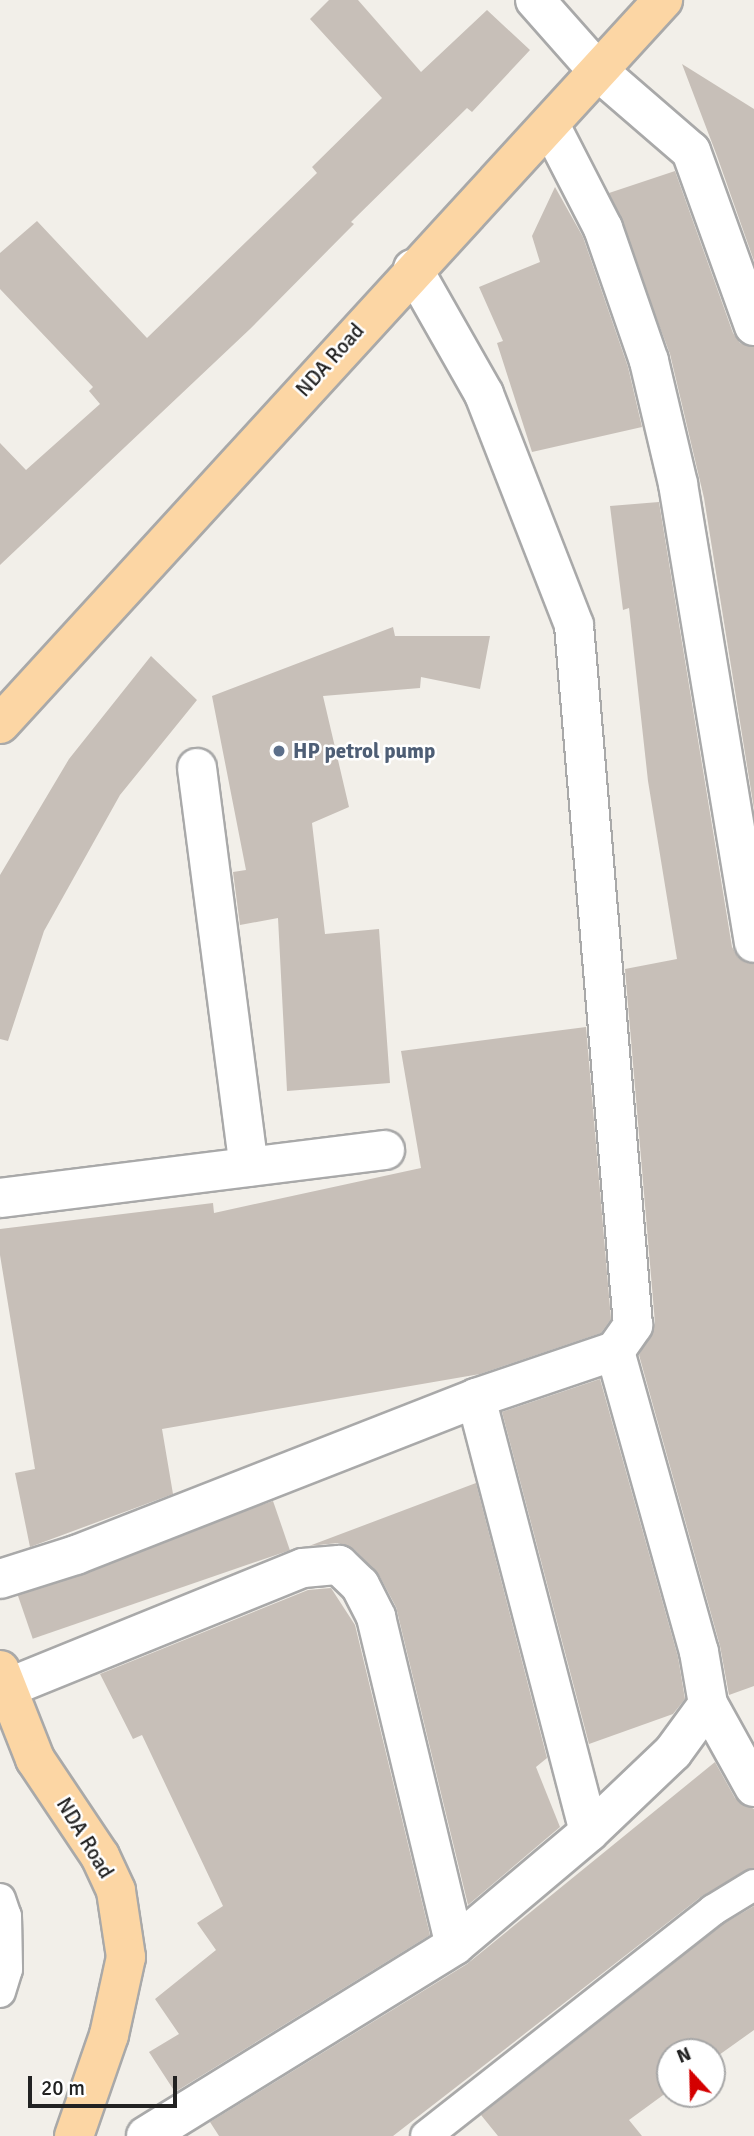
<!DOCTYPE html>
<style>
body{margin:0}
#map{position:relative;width:754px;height:2136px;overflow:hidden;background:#f2efe9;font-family:Signika,sans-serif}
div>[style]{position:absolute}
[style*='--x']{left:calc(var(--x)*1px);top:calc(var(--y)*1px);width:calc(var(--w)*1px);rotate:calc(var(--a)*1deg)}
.building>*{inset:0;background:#c7bfb8;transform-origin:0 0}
.roads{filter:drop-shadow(2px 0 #a9a9a9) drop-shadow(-2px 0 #a9a9a9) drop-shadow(0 2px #a9a9a9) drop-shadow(0 -2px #a9a9a9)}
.lane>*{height:30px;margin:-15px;padding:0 15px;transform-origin:15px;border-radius:15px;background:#fff}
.street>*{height:38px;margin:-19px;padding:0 19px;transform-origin:19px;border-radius:19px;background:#fff}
.primary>*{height:38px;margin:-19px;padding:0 19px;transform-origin:19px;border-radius:19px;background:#fcd6a4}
.dots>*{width:19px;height:19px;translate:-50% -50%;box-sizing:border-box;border:4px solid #fff;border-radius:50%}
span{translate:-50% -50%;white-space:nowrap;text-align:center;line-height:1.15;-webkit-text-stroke:5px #fff;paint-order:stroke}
.street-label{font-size:21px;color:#222}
.service-label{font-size:21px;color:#4e5e75;font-weight:700}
.left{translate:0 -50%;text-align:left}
.north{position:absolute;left:656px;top:2038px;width:70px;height:70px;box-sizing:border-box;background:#fff;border:2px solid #a7a7a7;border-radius:50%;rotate:338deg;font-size:19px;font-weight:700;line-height:28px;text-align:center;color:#222}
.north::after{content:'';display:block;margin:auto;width:24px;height:32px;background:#d40000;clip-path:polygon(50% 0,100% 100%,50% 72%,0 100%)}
.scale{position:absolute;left:28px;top:2076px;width:149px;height:32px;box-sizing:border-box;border:4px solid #222;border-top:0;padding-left:9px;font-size:21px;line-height:24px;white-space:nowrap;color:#222;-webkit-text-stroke:5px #fff;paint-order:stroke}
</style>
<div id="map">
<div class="building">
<div style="clip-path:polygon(329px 0,358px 0,421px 72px,487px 10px,530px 50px,472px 112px,467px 108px,351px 222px,354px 224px,250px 329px,0 565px,0 443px,26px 470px,100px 404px,89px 391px,93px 387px,0 289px,0 253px,37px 221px,147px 338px,317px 173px,312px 167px,382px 98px,310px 19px)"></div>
<div style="clip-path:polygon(682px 64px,754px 109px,754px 261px,717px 156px)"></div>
<div style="clip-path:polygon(675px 171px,733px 333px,740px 343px,754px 347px,754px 809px,704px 498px,670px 354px,609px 193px)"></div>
<div style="clip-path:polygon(555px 187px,583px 237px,628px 367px,642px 427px,532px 452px,497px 343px,503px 341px,479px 287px,540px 262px,532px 236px)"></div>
<div style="clip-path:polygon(659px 502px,732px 947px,738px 957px,754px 964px,754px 1686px,729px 1695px,720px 1646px,639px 1355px,655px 1323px,625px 969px,677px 959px,648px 781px,629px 608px,623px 610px,610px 506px)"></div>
<div style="clip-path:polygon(393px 627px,395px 636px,490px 636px,480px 689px,421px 677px,420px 688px,323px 696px,349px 807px,312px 823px,325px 934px,379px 929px,390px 1083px,287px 1091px,278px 918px,240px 925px,233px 872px,246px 870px,212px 696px)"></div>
<div style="clip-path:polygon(151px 656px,197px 700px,120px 795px,44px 931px,8px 1041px,0 1039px,0 875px,69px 759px)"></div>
<div style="clip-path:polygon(586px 1027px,611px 1319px,601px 1333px,480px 1374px,162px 1429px,173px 1494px,30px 1547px,15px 1473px,35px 1469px,0 1255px,0 1229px,213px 1203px,214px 1213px,421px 1168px,401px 1051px)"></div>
<div style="clip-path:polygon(600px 1379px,678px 1657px,685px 1699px,673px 1714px,589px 1744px,502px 1412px)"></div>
<div style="clip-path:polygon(476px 1483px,547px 1758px,536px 1767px,560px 1827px,468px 1905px,396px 1607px,379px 1575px,354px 1549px,338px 1543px,309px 1546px)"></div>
<div style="left:273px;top:1501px;width:52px;height:272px;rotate:71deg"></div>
<div style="clip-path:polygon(331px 1588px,355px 1625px,430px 1935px,175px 2092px,149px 2052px,179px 2034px,155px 1999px,216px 1950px,197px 1923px,223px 1906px,142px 1735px,133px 1739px,100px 1674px,308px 1590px)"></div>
<div style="clip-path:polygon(715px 1762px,735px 1798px,754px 1809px,754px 1868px,702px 1896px,393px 2136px,219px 2136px,210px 2122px,467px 1964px)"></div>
<div style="clip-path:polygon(754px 1906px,754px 2030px,712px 2060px,712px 2052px,670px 2052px,670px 2090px,629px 2120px,642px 2136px,498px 2136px,481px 2115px,723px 1924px)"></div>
</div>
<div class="roads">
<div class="lane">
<div style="--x:0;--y:1899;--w:18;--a:71"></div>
<div style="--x:6;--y:1916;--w:53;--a:88.9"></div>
<div style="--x:7;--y:1969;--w:24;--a:107"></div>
<div style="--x:426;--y:2136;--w:365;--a:-38.2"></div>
<div style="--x:713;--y:1910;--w:48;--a:-31.4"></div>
</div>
<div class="street">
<div style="--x:535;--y:0;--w:94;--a:48.5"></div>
<div style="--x:597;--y:70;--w:124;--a:40.8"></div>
<div style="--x:691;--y:151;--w:186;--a:70.2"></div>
<div style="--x:550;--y:125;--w:116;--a:62.8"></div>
<div style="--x:603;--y:228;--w:141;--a:70.9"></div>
<div style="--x:649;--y:361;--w:126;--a:76.7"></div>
<div style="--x:678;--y:484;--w:465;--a:80.6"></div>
<div style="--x:197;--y:768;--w:402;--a:82.6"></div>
<div style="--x:0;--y:1198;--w:388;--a:-7.1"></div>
<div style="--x:476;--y:1398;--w:448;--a:75.4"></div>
<div style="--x:0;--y:1579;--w:80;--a:-17.5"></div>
<div style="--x:76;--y:1555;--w:430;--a:-21.4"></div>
<div style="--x:476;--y:1398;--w:147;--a:-18.7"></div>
<div style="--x:615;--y:1351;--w:32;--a:-55"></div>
<div style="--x:633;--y:1325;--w:702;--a:-94.82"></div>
<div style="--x:574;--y:625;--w:248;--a:-111.3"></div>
<div style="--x:484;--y:394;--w:144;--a:-119.6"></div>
<div style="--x:7;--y:1688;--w:319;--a:-22.1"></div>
<div style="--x:303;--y:1568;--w:36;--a:-5"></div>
<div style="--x:339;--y:1565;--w:29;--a:44"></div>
<div style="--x:360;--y:1585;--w:36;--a:63"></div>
<div style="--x:376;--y:1617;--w:337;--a:76.5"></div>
<div style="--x:708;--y:1704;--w:95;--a:61"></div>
<div style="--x:146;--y:2136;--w:363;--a:-31.7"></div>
<div style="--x:455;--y:1945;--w:175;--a:-40.1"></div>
<div style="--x:589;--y:1832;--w:116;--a:-43.6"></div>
<div style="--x:673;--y:1752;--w:59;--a:-53.9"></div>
<div style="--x:708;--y:1704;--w:53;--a:-99.8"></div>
<div style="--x:699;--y:1652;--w:313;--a:-105.6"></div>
</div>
<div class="primary">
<div style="--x:0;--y:724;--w:982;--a:-47.52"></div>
<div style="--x:0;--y:1670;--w:96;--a:68.5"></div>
<div style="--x:35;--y:1759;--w:117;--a:56.2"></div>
<div style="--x:100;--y:1856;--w:38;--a:65"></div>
<div style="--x:116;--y:1891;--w:67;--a:81.4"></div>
<div style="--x:126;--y:1957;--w:80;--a:102.3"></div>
<div style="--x:109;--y:2035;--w:107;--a:109.1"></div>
</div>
</div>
<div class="dots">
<div style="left:279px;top:751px;background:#5c6f8a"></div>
</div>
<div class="street-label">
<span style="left:330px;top:360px;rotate:-48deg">NDA Road</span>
<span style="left:85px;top:1838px;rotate:59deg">NDA Road</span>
</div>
<div class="service-label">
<span class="left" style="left:293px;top:751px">HP petrol pump</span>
</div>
<div class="north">N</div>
<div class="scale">20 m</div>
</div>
